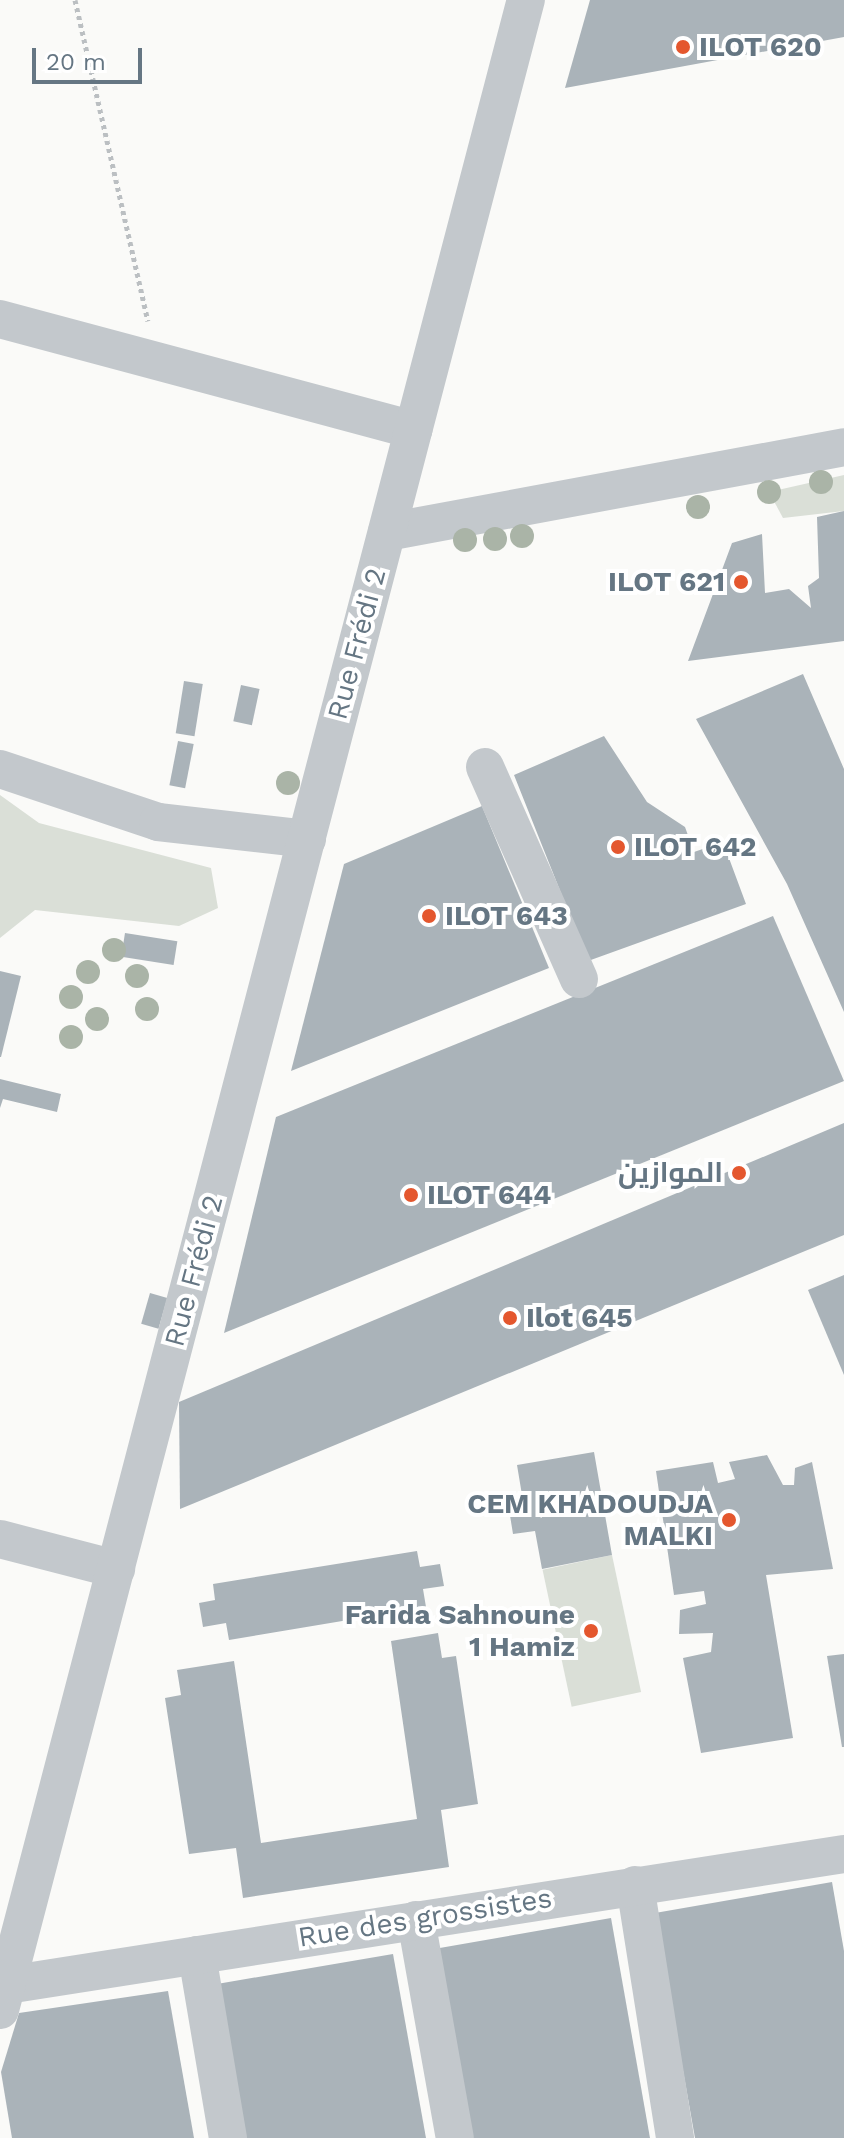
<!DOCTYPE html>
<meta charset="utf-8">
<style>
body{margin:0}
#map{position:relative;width:844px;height:2138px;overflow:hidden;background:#fafaf8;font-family:"Work Sans",Cairo,sans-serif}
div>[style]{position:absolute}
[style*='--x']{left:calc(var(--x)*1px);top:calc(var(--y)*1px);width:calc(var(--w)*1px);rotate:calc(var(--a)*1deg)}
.green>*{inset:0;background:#dadfd7;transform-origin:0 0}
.building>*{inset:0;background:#aab3b9;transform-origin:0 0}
.path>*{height:5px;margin-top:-2.5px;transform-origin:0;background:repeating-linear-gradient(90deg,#bbbfc2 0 4px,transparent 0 8px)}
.minor>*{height:38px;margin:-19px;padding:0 19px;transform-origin:19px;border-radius:19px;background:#c3c8cc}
.trees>*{width:24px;height:24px;margin:-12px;border-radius:50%;background:#aab4a7}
.dots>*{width:22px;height:22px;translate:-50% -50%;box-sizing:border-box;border:4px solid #fff;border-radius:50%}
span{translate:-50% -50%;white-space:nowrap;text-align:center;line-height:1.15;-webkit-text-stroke:8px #fff;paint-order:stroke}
.poi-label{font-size:28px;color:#657683;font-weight:700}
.left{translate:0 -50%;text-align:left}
.right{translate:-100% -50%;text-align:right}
.street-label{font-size:28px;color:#657683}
.scale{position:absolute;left:32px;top:48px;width:110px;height:36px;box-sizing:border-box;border:4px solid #657683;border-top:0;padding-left:10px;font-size:24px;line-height:28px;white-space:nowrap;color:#657683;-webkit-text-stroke:6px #fff;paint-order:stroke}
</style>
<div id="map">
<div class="green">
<div style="clip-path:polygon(844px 475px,844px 511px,783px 518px,769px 492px)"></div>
<div style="clip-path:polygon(0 795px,39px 823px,211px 868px,218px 908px,179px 926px,35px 910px,0 938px)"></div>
<div style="left:612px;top:1555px;width:140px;height:71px;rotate:78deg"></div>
</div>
<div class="building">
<div style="clip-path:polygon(590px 0,844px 0,844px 37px,565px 88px)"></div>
<div style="clip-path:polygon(844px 511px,844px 641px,688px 661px,732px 543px,762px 534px,765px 593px,789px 589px,811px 608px,808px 586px,819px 578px,817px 517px)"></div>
<div style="clip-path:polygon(803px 674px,844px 769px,844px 1012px,787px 884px,696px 719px)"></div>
<div style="left:184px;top:681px;width:19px;height:53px;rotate:9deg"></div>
<div style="left:241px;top:685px;width:19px;height:37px;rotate:12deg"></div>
<div style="clip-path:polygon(604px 736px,647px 802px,685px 827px,694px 852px,723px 842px,746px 904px,588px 961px,514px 775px)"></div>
<div style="left:178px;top:741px;width:16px;height:45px;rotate:11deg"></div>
<div style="clip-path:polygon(482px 806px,549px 968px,291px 1071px,344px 864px)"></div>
<div style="clip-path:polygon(773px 916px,844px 1081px,224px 1333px,276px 1117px)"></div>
<div style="left:125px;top:933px;width:53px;height:24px;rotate:9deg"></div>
<div style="clip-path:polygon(0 971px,21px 976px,1px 1057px,0 1057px)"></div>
<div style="clip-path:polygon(0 1079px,61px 1094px,57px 1112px,3px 1099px,0 1108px)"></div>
<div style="clip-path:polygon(844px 1123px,844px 1235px,180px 1509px,179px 1402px)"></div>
<div style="clip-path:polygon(844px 1275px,844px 1375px,808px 1290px)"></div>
<div style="left:150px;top:1293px;width:18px;height:32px;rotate:16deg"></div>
<div style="clip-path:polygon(594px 1452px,612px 1555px,542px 1569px,535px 1531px,513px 1534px,507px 1497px,522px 1495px,517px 1465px)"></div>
<div style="clip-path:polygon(767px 1455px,783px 1485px,794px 1485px,795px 1468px,812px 1462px,833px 1569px,766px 1575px,793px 1738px,701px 1753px,683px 1658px,711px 1652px,713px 1633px,679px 1634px,680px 1610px,706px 1604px,704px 1591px,674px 1595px,656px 1471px,713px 1462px,718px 1483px,735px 1479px,729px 1462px)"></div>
<div style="clip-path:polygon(417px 1551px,420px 1567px,440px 1564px,444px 1586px,423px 1589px,426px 1607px,229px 1640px,226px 1623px,203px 1627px,199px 1603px,215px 1600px,213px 1584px)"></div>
<div style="clip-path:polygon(438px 1633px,442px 1658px,456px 1656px,478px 1804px,441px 1810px,449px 1867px,243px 1898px,236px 1848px,189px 1854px,165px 1698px,181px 1695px,177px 1670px,234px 1661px,261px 1843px,417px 1819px,391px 1641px)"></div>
<div style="clip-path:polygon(844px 1654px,844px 1747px,842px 1747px,827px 1656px)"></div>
<div style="clip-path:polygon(832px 1882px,844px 1951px,844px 2138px,695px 2138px,655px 1913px)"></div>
<div style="clip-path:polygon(611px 1918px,650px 2138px,468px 2138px,434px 1949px)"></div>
<div style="clip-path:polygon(393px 1954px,426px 2138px,245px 2138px,217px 1984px)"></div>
<div style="clip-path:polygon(168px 1991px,194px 2138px,12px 2138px,1px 2072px,19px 2013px)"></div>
</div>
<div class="path">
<div style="--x:75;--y:0;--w:329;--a:77.2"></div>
</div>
<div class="minor">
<div style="--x:0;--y:319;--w:428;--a:15"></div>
<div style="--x:387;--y:532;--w:465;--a:-10.5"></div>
<div style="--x:485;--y:767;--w:232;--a:66.1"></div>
<div style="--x:0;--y:769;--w:167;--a:18.5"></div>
<div style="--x:158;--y:822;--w:150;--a:6.5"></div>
<div style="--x:0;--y:1539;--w:120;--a:14.5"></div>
<div style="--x:635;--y:1885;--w:256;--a:81"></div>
<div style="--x:416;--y:1920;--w:221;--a:79.9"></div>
<div style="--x:197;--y:1955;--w:186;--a:80.4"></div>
<div style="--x:7;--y:1985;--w:847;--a:-8.9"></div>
<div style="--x:0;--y:2010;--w:2078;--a:-75.34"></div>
</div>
<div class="trees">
<div style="left:821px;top:482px"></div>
<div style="left:769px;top:492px"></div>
<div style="left:698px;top:507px"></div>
<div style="left:522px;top:536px"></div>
<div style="left:495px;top:539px"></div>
<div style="left:465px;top:540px"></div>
<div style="left:288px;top:783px"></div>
<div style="left:114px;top:950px"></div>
<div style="left:88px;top:972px"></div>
<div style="left:137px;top:976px"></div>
<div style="left:71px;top:997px"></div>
<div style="left:147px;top:1009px"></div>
<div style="left:97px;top:1019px"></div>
<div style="left:71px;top:1037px"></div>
</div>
<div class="dots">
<div style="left:683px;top:47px;background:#e4572e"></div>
<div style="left:741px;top:582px;background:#e4572e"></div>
<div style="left:618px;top:847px;background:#e4572e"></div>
<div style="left:429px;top:916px;background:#e4572e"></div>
<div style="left:739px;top:1173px;background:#e4572e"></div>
<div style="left:411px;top:1195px;background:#e4572e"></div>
<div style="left:510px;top:1318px;background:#e4572e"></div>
<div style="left:729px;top:1520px;background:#e4572e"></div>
<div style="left:591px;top:1631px;background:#e4572e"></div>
</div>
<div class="poi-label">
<span class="left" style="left:699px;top:47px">ILOT 620</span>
<span class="right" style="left:725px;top:582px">ILOT 621</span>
<span class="left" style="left:634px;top:847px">ILOT 642</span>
<span class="left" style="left:445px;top:916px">ILOT 643</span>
<span class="right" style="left:723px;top:1173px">الموازين</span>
<span class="left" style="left:427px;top:1195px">ILOT 644</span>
<span class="left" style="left:526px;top:1318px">Ilot 645</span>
<span class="right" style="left:713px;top:1520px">CEM KHADOUDJA<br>MALKI</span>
<span class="right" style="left:575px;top:1631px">Farida Sahnoune<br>1 Hamiz</span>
</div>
<div class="street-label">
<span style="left:357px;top:644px;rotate:-75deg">Rue Frédi 2</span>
<span style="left:194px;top:1271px;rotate:-75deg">Rue Frédi 2</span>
<span style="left:425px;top:1918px;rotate:-9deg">Rue des grossistes</span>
</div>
<div class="scale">20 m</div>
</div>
